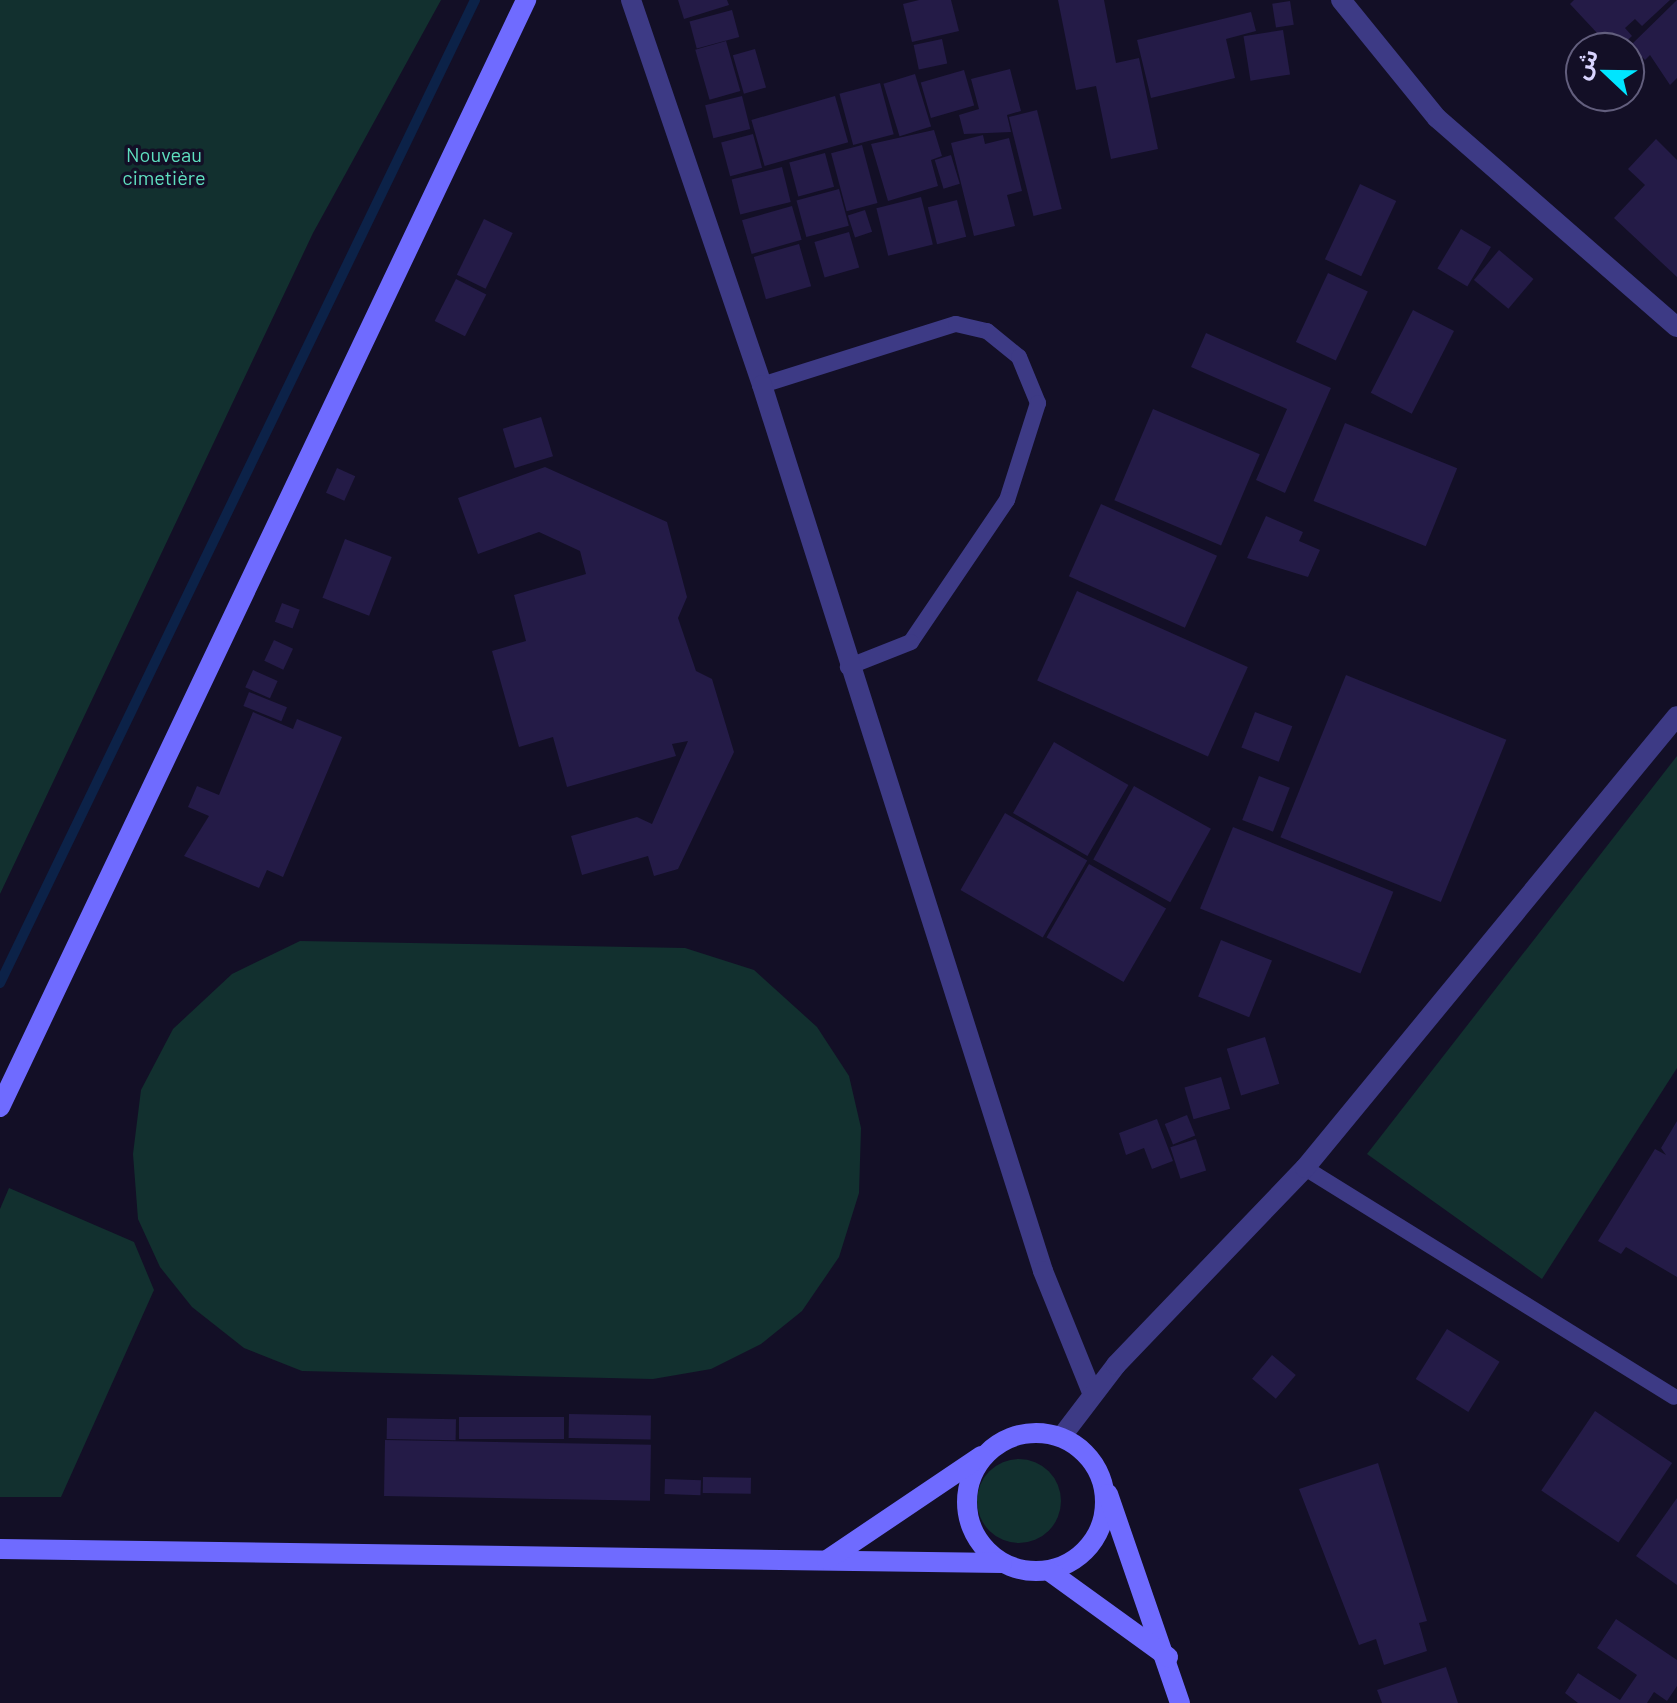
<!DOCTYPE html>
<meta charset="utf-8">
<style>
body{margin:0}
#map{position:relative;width:1677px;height:1703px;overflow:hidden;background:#130f26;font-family:Barlow,"Noto Sans Arabic",sans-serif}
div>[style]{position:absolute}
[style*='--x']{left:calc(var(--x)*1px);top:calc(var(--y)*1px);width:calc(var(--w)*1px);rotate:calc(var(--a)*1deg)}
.green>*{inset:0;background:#12302f}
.round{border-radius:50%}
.stream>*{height:10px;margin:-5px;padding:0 5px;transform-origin:5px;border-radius:5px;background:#0c2248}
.building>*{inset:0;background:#241b47;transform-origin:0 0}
.lane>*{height:16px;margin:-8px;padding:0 8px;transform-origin:8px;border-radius:8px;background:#3d3a85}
.street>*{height:20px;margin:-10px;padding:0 10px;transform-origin:10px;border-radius:10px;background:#3d3a85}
.secondary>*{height:20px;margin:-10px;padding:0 10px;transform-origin:10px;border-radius:10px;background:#6f6bff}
.secondary>.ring{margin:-10px;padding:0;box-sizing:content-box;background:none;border:20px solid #6f6bff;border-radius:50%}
span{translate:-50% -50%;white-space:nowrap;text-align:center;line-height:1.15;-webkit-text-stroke:7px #130f26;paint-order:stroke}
.park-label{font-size:20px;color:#5fe0c0}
.north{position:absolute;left:1565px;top:32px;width:80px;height:80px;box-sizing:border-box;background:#130f26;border:2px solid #625e7d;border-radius:50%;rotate:292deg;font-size:22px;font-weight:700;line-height:32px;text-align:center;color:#d9d4ff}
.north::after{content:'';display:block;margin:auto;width:28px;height:36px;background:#00e5ff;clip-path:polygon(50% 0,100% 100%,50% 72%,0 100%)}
</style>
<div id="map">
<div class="green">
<div style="clip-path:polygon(0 0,441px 0,313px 233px,0 894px)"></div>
<div style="clip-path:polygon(1677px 756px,1677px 1068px,1542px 1279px,1367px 1154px)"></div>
<div style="clip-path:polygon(300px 941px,685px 948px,754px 970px,817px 1027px,849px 1076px,861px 1128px,859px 1193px,839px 1257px,802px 1311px,761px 1344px,711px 1369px,653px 1379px,302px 1371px,244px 1348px,192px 1307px,160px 1267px,138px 1219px,133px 1154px,141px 1090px,173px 1029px,232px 974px)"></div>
<div style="clip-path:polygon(9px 1188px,134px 1242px,154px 1290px,61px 1497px,0 1497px,0 1209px)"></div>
<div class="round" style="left:977px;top:1459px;width:84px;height:84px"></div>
</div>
<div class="stream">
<div style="--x:0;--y:983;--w:1092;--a:-64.21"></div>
</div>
<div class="building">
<div style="clip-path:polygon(678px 0,727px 0,729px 5px,684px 19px)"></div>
<div style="clip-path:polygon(919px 0,951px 0,959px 31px,912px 42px,903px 4px)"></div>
<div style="clip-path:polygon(1058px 0,1104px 0,1116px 63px,1139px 58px,1158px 149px,1111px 159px,1096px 86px,1076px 90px)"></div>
<div style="clip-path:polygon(1574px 0,1670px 0,1642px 26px,1635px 19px,1625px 28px,1632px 36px,1619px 48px,1611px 48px,1570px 4px)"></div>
<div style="clip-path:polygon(1677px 0,1677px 78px,1670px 85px,1650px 55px,1645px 60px,1631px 45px)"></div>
<div style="left:1290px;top:1px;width:24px;height:18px;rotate:81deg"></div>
<div style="left:732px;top:10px;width:28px;height:44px;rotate:75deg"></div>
<div style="clip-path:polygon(1251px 12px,1256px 31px,1226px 39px,1235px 78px,1151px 98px,1137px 40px)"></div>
<div style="left:1283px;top:30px;width:45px;height:40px;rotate:81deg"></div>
<div style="left:942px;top:39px;width:25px;height:29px;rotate:78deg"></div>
<div style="left:726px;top:41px;width:52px;height:32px;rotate:74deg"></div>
<div style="left:755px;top:49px;width:40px;height:23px;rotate:74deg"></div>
<div style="clip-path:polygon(1010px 69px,1021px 111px,1007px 115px,1011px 132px,964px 134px,959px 115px,979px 109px,971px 79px)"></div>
<div style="left:964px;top:70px;width:37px;height:45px;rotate:74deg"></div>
<div style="left:915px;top:74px;width:55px;height:33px;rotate:73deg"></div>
<div style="left:880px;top:83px;width:53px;height:42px;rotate:75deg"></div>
<div style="left:742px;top:96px;width:34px;height:38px;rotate:76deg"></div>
<div style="left:835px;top:96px;width:48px;height:87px;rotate:74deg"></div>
<div style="left:1037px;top:110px;width:102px;height:29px;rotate:76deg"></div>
<div style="clip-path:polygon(934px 130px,942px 156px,931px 160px,938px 186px,888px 201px,871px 144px)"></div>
<div style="left:753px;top:134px;width:35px;height:33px;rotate:75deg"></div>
<div style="clip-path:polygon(983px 135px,985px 144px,1009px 138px,1022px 191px,1007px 195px,1015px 226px,974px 236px,951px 143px)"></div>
<div style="clip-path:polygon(1656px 139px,1677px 160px,1677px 277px,1614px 218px,1645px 185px,1628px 169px)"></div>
<div style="left:862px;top:145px;width:60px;height:32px;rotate:75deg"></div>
<div style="left:825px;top:153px;width:35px;height:37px;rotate:75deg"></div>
<div style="left:951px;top:155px;width:30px;height:17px;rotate:73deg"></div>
<div style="left:782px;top:167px;width:36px;height:52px;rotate:76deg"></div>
<div style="left:1360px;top:184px;width:40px;height:83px;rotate:25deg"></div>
<div style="left:839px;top:189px;width:38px;height:44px;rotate:75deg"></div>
<div style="left:921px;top:197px;width:49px;height:46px;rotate:76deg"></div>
<div style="left:957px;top:200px;width:38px;height:30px;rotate:76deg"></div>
<div style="left:792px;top:206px;width:35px;height:52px;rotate:74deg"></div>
<div style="left:865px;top:210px;width:23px;height:18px;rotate:72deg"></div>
<div style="left:484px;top:219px;width:32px;height:62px;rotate:26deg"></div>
<div style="left:1461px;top:229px;width:35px;height:46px;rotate:31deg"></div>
<div style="left:849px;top:232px;width:37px;height:36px;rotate:74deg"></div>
<div style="left:799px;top:244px;width:44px;height:47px;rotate:74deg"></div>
<div style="left:1499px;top:250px;width:45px;height:39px;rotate:40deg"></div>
<div style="left:1328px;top:273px;width:44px;height:76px;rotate:25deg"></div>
<div style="left:456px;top:279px;width:34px;height:47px;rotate:27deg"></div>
<div style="left:1413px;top:310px;width:46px;height:93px;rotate:27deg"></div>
<div style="clip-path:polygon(1206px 333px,1331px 388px,1285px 493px,1256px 480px,1287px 409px,1191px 367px)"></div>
<div style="left:1153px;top:409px;width:116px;height:99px;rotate:23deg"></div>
<div style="left:541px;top:417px;width:41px;height:40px;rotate:73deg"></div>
<div style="left:1345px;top:423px;width:121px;height:84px;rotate:22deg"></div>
<div style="clip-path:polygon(545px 467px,667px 522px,687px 597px,678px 618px,696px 671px,712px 679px,734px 752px,678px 869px,654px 876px,648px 856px,582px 875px,571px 836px,637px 817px,652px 824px,688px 741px,672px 744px,676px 756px,567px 787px,553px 737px,519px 747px,492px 651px,526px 641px,514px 595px,586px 574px,580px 551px,539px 532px,478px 554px,458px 498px)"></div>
<div style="left:337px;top:468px;width:20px;height:27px;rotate:24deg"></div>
<div style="left:1101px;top:504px;width:127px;height:79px;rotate:24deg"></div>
<div style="clip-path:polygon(1266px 516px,1303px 532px,1299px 541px,1320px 550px,1308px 577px,1247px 558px)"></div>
<div style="left:345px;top:539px;width:50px;height:63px;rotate:21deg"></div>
<div style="left:1077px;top:591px;width:187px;height:98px;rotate:24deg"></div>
<div style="left:282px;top:603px;width:19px;height:20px;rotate:21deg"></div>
<div style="left:274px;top:640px;width:21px;height:23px;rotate:25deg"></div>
<div style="left:253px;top:670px;width:27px;height:19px;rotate:24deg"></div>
<div style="left:1346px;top:675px;width:173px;height:175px;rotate:22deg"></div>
<div style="left:249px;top:692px;width:41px;height:15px;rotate:22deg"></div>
<div style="clip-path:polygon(253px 712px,293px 729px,297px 719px,342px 737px,283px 877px,267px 870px,259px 888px,184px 856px,209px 816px,188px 807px,197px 786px,219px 795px)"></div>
<div style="left:1255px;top:712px;width:40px;height:38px;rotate:21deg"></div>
<div style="left:1054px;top:742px;width:86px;height:82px;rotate:30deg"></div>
<div style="left:1259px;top:776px;width:33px;height:47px;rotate:21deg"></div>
<div style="left:1134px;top:786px;width:88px;height:84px;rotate:29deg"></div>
<div style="left:1005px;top:813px;width:95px;height:89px;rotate:30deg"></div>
<div style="left:1233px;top:827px;width:173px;height:88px;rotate:22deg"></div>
<div style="left:1089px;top:864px;width:89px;height:85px;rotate:30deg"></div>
<div style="left:1221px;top:940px;width:55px;height:61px;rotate:22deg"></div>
<div style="left:1265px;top:1037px;width:49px;height:40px;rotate:73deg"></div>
<div style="left:1221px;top:1077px;width:33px;height:38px;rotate:74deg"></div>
<div style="left:1187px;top:1115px;width:22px;height:24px;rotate:68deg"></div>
<div style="clip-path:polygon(1157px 1119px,1173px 1161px,1152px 1169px,1144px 1148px,1126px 1155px,1119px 1133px)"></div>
<div style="clip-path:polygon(1677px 1121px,1677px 1277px,1626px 1247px,1621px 1254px,1598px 1241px,1655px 1149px,1666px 1155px,1661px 1148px)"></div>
<div style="left:1196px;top:1139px;width:33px;height:27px;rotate:72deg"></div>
<div style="left:1447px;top:1329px;width:62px;height:59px;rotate:32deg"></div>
<div style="left:1272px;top:1355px;width:31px;height:31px;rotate:40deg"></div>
<div style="left:1595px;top:1411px;width:93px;height:96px;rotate:34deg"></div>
<div style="left:569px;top:1414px;width:82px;height:24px;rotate:1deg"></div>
<div style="left:459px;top:1417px;width:105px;height:22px"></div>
<div style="left:387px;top:1418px;width:69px;height:21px;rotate:1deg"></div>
<div style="left:385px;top:1440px;width:266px;height:56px;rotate:1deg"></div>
<div style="clip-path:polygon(1378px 1463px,1427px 1621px,1419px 1623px,1427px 1651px,1384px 1665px,1376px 1639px,1359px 1645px,1299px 1489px)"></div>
<div style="left:703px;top:1477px;width:48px;height:16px;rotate:1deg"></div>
<div style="left:665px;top:1479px;width:36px;height:15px;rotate:2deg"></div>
<div style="clip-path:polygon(1677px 1498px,1677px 1585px,1636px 1556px)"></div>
<div style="clip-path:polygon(1616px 1619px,1677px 1660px,1677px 1686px,1667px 1701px,1654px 1692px,1647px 1703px,1578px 1703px,1565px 1693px,1578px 1673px,1620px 1700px,1637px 1675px,1597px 1648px)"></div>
<div style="clip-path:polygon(1446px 1667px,1458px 1703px,1382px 1703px,1377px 1690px)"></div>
</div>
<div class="lane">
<div style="--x:762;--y:385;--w:203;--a:-17.5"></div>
<div style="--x:956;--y:324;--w:32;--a:13"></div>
<div style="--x:987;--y:331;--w:41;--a:39.1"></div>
<div style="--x:1019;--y:357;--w:50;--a:67.6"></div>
<div style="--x:1038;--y:403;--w:102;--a:107.7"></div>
<div style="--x:1007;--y:500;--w:171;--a:124.1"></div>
<div style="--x:911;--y:642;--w:68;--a:158.4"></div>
<div style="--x:1305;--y:1168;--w:434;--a:31.8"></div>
</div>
<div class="street">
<div style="--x:631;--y:0;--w:407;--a:71.2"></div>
<div style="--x:762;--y:385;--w:929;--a:72.4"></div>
<div style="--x:1043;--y:1271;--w:131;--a:68"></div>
<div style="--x:1341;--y:0;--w:152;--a:50.9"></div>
<div style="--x:1437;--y:118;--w:318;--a:41.1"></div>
<div style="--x:1062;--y:1436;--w:89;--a:-52.7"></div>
<div style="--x:1116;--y:1365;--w:273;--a:-46.2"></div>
<div style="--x:1305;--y:1168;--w:585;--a:-50.55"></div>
</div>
<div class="secondary">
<div style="--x:0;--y:1107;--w:1226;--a:-64.58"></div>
<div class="ring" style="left:967px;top:1433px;width:118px;height:118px"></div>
<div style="--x:1108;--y:1494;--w:221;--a:71"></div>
<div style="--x:0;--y:1549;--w:1002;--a:0.8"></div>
<div style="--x:827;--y:1560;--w:186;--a:-34"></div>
<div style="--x:1049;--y:1571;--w:147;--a:35.9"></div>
</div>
<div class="park-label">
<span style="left:164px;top:166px">Nouveau<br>cimetière</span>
</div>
<div class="north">ش</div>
</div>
